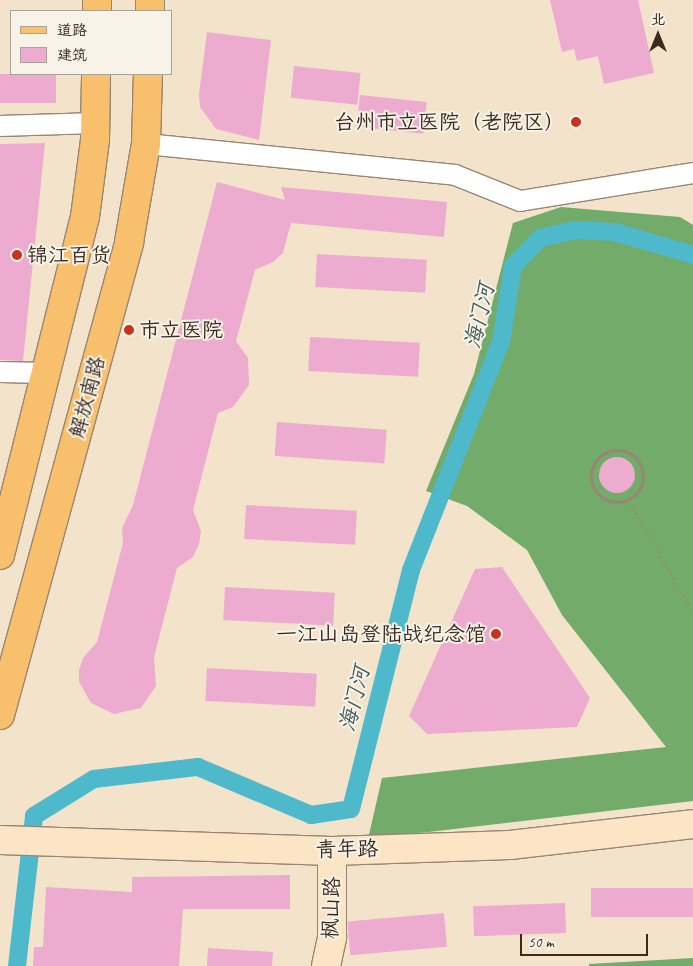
<!DOCTYPE html>
<meta charset="utf-8">
<style>
body{margin:0}
#map{position:relative;width:693px;height:966px;overflow:hidden;background:#f4e3cb;font-family:Caveat,"LXGW WenKai TC",sans-serif}
div>[style]{position:absolute}
[style*='--x']{left:calc(var(--x)*1px);top:calc(var(--y)*1px);width:calc(var(--w)*1px);rotate:calc(var(--a)*1deg)}
.forest>*{inset:0;background:#73ab6a}
.canal>*{height:18px;margin:-9px;padding:0 9px;transform-origin:9px;border-radius:9px;background:#4eb9ca}
.building>*{inset:0;background:#edaccf;transform-origin:0 0}
.round{border-radius:50%}
.path>*{height:3px;margin-top:-1.5px;transform-origin:0;background:repeating-linear-gradient(90deg,#988674 0 1px,transparent 0 5px)}
.path>.ring{margin:-1.5px;padding:0;box-sizing:content-box;background:none;border:3px solid #988674;border-radius:50%}
.roads{filter:drop-shadow(1px 0 #988674) drop-shadow(-1px 0 #988674) drop-shadow(0 1px #988674) drop-shadow(0 -1px #988674)}
.street>*{height:20px;margin:-10px;padding:0 10px;transform-origin:10px;border-radius:10px;background:#fff}
.secondary>*{height:28px;margin:-14px;padding:0 14px;transform-origin:14px;border-radius:14px;background:#fce5c4}
.primary>*{height:28px;margin:-14px;padding:0 14px;transform-origin:14px;border-radius:14px;background:#f8bf6c}
.dots>*{width:14px;height:14px;translate:-50% -50%;box-sizing:border-box;border:2px solid #f7f3e8;border-radius:50%}
span{translate:-50% -50%;white-space:nowrap;text-align:center;line-height:1.15;-webkit-text-stroke:4px #f7f3e8;paint-order:stroke}
.poi-label{font-size:21px;color:#3b2a1e}
.right{translate:-100% -50%;text-align:right}
.left{translate:0 -50%;text-align:left}
.street-label{font-size:21px;color:#3b2a1e}
.water-label{font-size:22px;color:#425c5a;font-style:italic}
.legend{position:absolute;left:10px;top:10px;width:162px;height:65px;box-sizing:border-box;background:#f7f3e8;border:1px solid #aca397;margin:0;padding:6px 9px;list-style:none;font-size:15px;color:#3b2a1e}
.legend li{display:flex;align-items:center;gap:10px;height:25px}
.legend b{width:25px;border:1px solid #aca397}
.north{position:absolute;left:633px;top:10px;width:50px;height:50px;-webkit-text-stroke:4px #f7f3e8;paint-order:stroke;rotate:0deg;font-size:14px;font-weight:700;line-height:20px;text-align:center;color:#3b2a1e}
.north::after{content:'';display:block;margin:auto;width:18px;height:22px;background:#3b2a1e;clip-path:polygon(50% 0,100% 100%,50% 72%,0 100%)}
.scale{position:absolute;left:520px;top:934px;width:128px;height:22px;box-sizing:border-box;border:2px solid #3b2a1e;border-top:0;padding-left:6px;font-size:15px;line-height:18px;white-space:nowrap;color:#3b2a1e;-webkit-text-stroke:4px #f7f3e8;paint-order:stroke}
</style>
<div id="map">
<div class="forest">
<div style="clip-path:polygon(561px 207px,680px 217px,693px 225px,693px 801px,368px 839px,382px 778px,666px 747px,562px 615px,527px 550px,467px 506px,426px 491px,474px 374px,513px 223px)"></div>
<div style="clip-path:polygon(693px 958px,693px 966px,589px 966px,589px 964px)"></div>
</div>
<div class="canal">
<div style="--x:17;--y:966;--w:151;--a:-83.5"></div>
<div style="--x:34;--y:816;--w:70;--a:-31.7"></div>
<div style="--x:94;--y:779;--w:105;--a:-6.6"></div>
<div style="--x:198;--y:767;--w:123;--a:23"></div>
<div style="--x:311;--y:815;--w:40;--a:-8.5"></div>
<div style="--x:351;--y:809;--w:246;--a:-75.9"></div>
<div style="--x:411;--y:570;--w:245;--a:-68.5"></div>
<div style="--x:501;--y:342;--w:77;--a:-81"></div>
<div style="--x:513;--y:266;--w:39;--a:-46"></div>
<div style="--x:540;--y:238;--w:36;--a:-13"></div>
<div style="--x:575;--y:230;--w:40;--a:2.9"></div>
<div style="--x:615;--y:232;--w:81;--a:16.4"></div>
</div>
<div class="building">
<div style="clip-path:polygon(550px 0,638px 0,654px 73px,604px 84px,598px 56px,577px 61px,574px 49px,562px 52px)"></div>
<div style="clip-path:polygon(207px 32px,271px 40px,259px 140px,216px 129px,200px 107px,199px 94px)"></div>
<div style="left:294px;top:66px;width:67px;height:32px;rotate:6deg"></div>
<div style="left:0;top:74px;width:56px;height:29px"></div>
<div style="left:360px;top:95px;width:67px;height:32px;rotate:6deg"></div>
<div style="clip-path:polygon(45px 143px,23px 361px,0 360px,0 144px)"></div>
<div style="clip-path:polygon(217px 182px,285px 200px,281px 187px,447px 202px,444px 237px,291px 223px,283px 253px,273px 262px,255px 270px,236px 341px,248px 358px,249px 385px,233px 407px,218px 413px,193px 510px,201px 531px,199px 544px,193px 557px,177px 568px,154px 657px,156px 686px,141px 708px,114px 714px,91px 703px,79px 682px,79px 670px,83px 658px,97px 642px,123px 543px,122px 528px,133px 505px)"></div>
<div style="left:317px;top:254px;width:110px;height:33px;rotate:3deg"></div>
<div style="left:310px;top:337px;width:110px;height:34px;rotate:3deg"></div>
<div style="left:277px;top:422px;width:110px;height:34px;rotate:4deg"></div>
<div class="round" style="left:599px;top:457px;width:36px;height:36px"></div>
<div style="left:246px;top:505px;width:111px;height:34px;rotate:3deg"></div>
<div style="clip-path:polygon(502px 567px,590px 698px,577px 727px,427px 734px,409px 716px,475px 569px)"></div>
<div style="left:225px;top:587px;width:110px;height:33px;rotate:3deg"></div>
<div style="left:207px;top:668px;width:110px;height:33px;rotate:3deg"></div>
<div style="clip-path:polygon(290px 875px,290px 909px,183px 909px,179px 966px,33px 966px,34px 947px,43px 947px,46px 887px,132px 892px,132px 877px)"></div>
<div style="left:693px;top:888px;width:29px;height:102px;rotate:90deg"></div>
<div style="left:565px;top:903px;width:30px;height:92px;rotate:88deg"></div>
<div style="left:444px;top:913px;width:34px;height:97px;rotate:85deg"></div>
<div style="clip-path:polygon(208px 948px,273px 952px,272px 966px,207px 966px)"></div>
</div>
<div class="path">
<div class="ring" style="left:591px;top:450px;width:49px;height:49px"></div>
<div style="--x:628;--y:500;--w:130;--a:60.1"></div>
</div>
<div class="roads">
<div class="street">
<div style="--x:0;--y:126;--w:95;--a:-1.8"></div>
<div style="--x:146;--y:144;--w:311;--a:5.7"></div>
<div style="--x:455;--y:175;--w:70;--a:21.8"></div>
<div style="--x:520;--y:201;--w:175;--a:-9.2"></div>
<div style="--x:0;--y:372;--w:46;--a:1.2"></div>
</div>
<div class="secondary">
<div style="--x:0;--y:840;--w:332;--a:1.9"></div>
<div style="--x:332;--y:851;--w:178;--a:-1.9"></div>
<div style="--x:510;--y:845;--w:184;--a:-6.5"></div>
<div style="--x:326;--y:966;--w:30;--a:-78"></div>
<div style="--x:332;--y:937;--w:86;--a:-90"></div>
</div>
<div class="primary">
<div style="--x:97;--y:11;--w:11;--a:-90"></div>
<div style="--x:150;--y:11;--w:11;--a:-90"></div>
<div style="--x:0;--y:555;--w:349;--a:-75.9"></div>
<div style="--x:85;--y:217;--w:78;--a:-82.6"></div>
<div style="--x:95;--y:140;--w:66;--a:-89.1"></div>
<div style="--x:0;--y:715;--w:490;--a:-74.7"></div>
<div style="--x:129;--y:242;--w:99;--a:-80.2"></div>
<div style="--x:146;--y:144;--w:70;--a:-88.4"></div>
</div>
</div>
<div class="dots">
<div style="left:576px;top:122px;background:#c8321e"></div>
<div style="left:17px;top:255px;background:#c8321e"></div>
<div style="left:129px;top:330px;background:#c8321e"></div>
<div style="left:496px;top:634px;background:#c8321e"></div>
</div>
<div class="poi-label">
<span class="right" style="left:565px;top:122px">台州市立医院（老院区）</span>
<span class="left" style="left:27px;top:255px">锦江百货</span>
<span class="left" style="left:139px;top:330px">市立医院</span>
<span class="right" style="left:486px;top:634px">一江山岛登陆战纪念馆</span>
</div>
<div class="street-label">
<span style="left:87px;top:397px;rotate:-75deg">解放南路</span>
<span style="left:347px;top:849px;rotate:-1deg">青年路</span>
<span style="left:331px;top:908px;rotate:-88deg">枫山路</span>
</div>
<div class="water-label">
<span style="left:480px;top:316px;rotate:-77deg">海门河</span>
<span style="left:355px;top:699px;rotate:-76deg">海门河</span>
</div>
<ul class="legend">
<li><b style="height:6px;background:#f8bf6c"></b>道路</li>
<li><b style="height:14px;background:#edaccf"></b>建筑</li>
</ul>
<div class="north">北</div>
<div class="scale">50 m</div>
</div>
